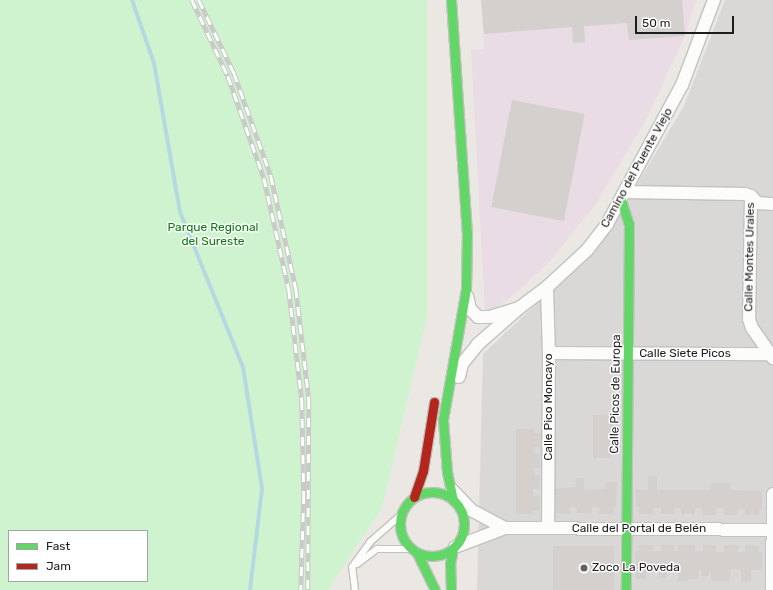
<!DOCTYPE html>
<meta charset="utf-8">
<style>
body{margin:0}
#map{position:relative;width:773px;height:590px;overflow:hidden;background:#ebe8e4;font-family:Rubik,sans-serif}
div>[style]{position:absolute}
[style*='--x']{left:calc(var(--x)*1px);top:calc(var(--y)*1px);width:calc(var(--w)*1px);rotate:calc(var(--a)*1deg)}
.residential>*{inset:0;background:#dad8d6}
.industrial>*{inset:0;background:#e9dce4}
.park>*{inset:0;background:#d0f3cf}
.stream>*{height:4px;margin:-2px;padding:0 2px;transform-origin:2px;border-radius:2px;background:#b5d9e0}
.building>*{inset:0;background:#d3d0cd;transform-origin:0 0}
.roads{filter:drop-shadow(1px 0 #c3c2c0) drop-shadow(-1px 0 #c3c2c0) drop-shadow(0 1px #c3c2c0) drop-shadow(0 -1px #c3c2c0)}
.lane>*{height:6px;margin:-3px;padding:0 3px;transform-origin:3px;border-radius:3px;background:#fcfcfb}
.street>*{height:12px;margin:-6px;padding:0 6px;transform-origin:6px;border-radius:6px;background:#fcfcfb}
.fast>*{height:9px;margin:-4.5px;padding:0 4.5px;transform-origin:4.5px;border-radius:4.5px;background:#63d668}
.fast>.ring{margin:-4.5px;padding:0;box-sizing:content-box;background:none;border:9px solid #63d668;border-radius:50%}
.jam>*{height:9px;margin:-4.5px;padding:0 4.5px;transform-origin:4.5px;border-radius:4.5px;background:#b3261e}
.rail>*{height:4.5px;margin-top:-2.25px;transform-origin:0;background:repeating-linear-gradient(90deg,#fff 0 9px,#c9c9c8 0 18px);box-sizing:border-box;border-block:1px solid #c9c9c8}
.dots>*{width:11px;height:11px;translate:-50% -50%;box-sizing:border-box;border:2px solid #fff;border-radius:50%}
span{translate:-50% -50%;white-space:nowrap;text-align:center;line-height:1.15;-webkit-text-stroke:3px #fff;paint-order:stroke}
.street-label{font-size:12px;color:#1c1c1c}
.park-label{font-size:12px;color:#057f0b}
.poi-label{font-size:12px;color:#1c1c1c}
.left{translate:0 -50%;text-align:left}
.legend{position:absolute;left:8px;top:530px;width:140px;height:52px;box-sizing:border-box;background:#fff;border:1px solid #a4a4a4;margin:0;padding:5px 7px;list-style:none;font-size:12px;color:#1c1c1c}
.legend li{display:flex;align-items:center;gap:8px;height:20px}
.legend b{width:20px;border:1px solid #a4a4a4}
.scale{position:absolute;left:635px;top:16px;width:99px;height:18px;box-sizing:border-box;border:2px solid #1c1c1c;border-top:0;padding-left:5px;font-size:12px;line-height:14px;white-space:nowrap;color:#1c1c1c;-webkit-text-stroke:3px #fff;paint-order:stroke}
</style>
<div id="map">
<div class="residential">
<div style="clip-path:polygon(725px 0,773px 0,773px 590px,477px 590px,483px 354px,603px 241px,684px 106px)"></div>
</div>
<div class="industrial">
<div style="clip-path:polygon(481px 0,696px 0,685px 36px,647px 118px,596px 204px,549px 262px,516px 293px,496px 308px,485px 311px,471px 50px,484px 49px)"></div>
</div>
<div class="park">
<div style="clip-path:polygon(evenodd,0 0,427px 0,427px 317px,382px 508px,328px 590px,0 590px,0 0,9px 531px,147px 531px,147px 581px,9px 581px,9px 531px)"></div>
</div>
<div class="stream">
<div style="--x:132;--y:0;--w:67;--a:70.8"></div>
<div style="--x:154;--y:63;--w:151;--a:80.1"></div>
<div style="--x:180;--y:212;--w:167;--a:67.9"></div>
<div style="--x:243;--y:367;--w:123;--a:81.1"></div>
<div style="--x:262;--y:489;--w:102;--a:96.8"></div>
</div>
<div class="building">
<div style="clip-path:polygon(481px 0,682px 0,685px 36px,629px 40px,627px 23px,584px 26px,585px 42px,573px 43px,572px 27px,484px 34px)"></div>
<div style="left:512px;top:100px;width:74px;height:109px;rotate:11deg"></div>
<div style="clip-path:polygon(593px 415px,610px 415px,610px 419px,617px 419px,617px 434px,610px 433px,610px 440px,617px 440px,617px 455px,610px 455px,610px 458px,593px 458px)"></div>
<div style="clip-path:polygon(516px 429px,534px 429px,534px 433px,541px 433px,541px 447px,534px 447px,534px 454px,540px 454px,540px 468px,534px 468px,534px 475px,540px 475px,540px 489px,533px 489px,533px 496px,540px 496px,540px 510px,533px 510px,533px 514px,516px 514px)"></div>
<div style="clip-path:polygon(648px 476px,657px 476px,657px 490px,709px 490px,711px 483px,731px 483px,731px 490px,762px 491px,762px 509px,759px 509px,759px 515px,745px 515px,745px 508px,741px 508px,738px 509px,737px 515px,724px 515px,724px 508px,716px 508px,716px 515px,702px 515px,702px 508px,695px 508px,695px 514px,681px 514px,681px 508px,674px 508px,674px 514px,661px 514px,661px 508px,653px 508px,653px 514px,639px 514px,639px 507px,636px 507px,636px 490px,648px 490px)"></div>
<div style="clip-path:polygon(576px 478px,584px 478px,584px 490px,606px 489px,606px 482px,617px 482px,616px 507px,613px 507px,613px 514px,599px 514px,599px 507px,592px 507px,592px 513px,577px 513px,577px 507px,570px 507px,570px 514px,556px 513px,556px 507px,553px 506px,553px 489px,576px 487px)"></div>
<div style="clip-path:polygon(639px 545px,653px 545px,653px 551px,661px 551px,661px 545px,674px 545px,674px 551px,678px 551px,678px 545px,695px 545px,695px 551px,703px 551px,703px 545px,716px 545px,716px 552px,724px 552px,724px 545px,738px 545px,738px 552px,745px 552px,745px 545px,759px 546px,759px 552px,762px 552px,762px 570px,751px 570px,751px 582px,741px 581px,741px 570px,731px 569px,730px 581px,711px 581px,711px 570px,709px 576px,701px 576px,701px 570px,699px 570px,699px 579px,689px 579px,688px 581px,678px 581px,678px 569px,668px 569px,667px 578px,659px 578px,659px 569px,646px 568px,646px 579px,636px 579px,635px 551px,639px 551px)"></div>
<div style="left:553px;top:546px;width:61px;height:44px"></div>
</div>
<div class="roads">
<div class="lane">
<div style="--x:357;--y:564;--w:25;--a:-37"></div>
<div style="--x:377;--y:549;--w:34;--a:0"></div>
<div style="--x:355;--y:590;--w:23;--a:-97"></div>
<div style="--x:352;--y:567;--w:31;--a:-54"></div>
<div style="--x:370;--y:542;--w:41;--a:-41.1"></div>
</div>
<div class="street">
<div style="--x:625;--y:192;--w:120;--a:1"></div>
<div style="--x:745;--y:194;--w:6;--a:18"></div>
<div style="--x:751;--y:196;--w:9;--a:49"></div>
<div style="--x:757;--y:203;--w:16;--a:4"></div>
<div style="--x:751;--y:196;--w:123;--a:90.9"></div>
<div style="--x:749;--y:319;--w:9;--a:72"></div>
<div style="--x:752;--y:328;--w:37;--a:55"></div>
<div style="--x:547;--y:287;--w:66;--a:88.3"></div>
<div style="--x:549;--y:353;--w:175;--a:90.3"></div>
<div style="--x:519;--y:308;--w:35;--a:-37"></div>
<div style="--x:547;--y:287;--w:54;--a:-42.8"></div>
<div style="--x:587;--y:250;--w:33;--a:-52"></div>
<div style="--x:607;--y:224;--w:158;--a:-61.7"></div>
<div style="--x:682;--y:85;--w:91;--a:-69.4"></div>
<div style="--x:549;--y:353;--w:223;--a:0.3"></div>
<div style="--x:459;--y:377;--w:13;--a:-77"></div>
<div style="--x:462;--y:364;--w:26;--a:-51"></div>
<div style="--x:478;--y:344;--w:55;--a:-41.3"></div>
<div style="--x:519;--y:308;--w:30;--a:163"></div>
<div style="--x:490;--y:317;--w:12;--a:180"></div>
<div style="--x:478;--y:317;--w:11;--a:-135"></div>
<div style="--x:470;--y:309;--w:13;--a:-103"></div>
<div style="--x:452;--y:490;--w:28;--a:46"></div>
<div style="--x:471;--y:510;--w:38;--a:28"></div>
<div style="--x:455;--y:547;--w:53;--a:-20.8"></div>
<div style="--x:505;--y:528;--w:268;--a:0.4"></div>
<div style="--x:772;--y:590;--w:96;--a:-89.4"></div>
</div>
<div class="fast">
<div style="--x:451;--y:0;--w:233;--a:86.1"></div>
<div style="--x:467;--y:232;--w:57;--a:91"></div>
<div style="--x:466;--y:289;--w:133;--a:100"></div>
<div style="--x:443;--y:420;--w:52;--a:85.6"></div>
<div style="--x:447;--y:472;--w:29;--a:78"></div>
<div style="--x:621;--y:200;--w:25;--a:72"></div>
<div style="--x:629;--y:224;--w:366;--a:90.5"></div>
<div class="ring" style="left:400px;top:492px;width:55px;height:55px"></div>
<div style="--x:417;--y:553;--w:41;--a:64.1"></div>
<div style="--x:451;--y:590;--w:26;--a:-92"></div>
<div style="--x:450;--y:564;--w:16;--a:-79"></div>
</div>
<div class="jam">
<div style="--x:414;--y:497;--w:28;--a:-71"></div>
<div style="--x:423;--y:471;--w:70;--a:-80.9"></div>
</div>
</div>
<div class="rail">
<div style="--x:192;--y:0;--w:84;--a:64.7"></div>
<div style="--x:228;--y:76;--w:108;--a:70.6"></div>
<div style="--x:264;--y:178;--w:115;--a:77.4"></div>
<div style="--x:289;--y:290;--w:112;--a:83.3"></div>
<div style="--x:302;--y:401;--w:94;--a:88.8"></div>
<div style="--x:304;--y:495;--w:95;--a:91.8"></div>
<div style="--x:199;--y:0;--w:81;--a:64.4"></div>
<div style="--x:234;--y:73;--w:109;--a:70.2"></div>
<div style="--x:271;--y:176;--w:116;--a:77.5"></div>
<div style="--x:296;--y:289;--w:112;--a:83.3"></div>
<div style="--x:309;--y:400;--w:190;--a:90.3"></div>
</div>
<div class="dots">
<div style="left:584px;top:568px;background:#646362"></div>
</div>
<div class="street-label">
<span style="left:637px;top:168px;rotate:-61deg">Camino del Puente Viejo</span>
<span style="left:750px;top:257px;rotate:-89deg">Calle Montes Urales</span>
<span style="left:685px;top:354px">Calle Siete Picos</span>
<span style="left:616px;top:394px;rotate:-89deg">Calle Picos de Europa</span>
<span style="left:549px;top:407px;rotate:-90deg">Calle Pico Moncayo</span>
<span style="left:639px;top:529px">Calle del Portal de Belén</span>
</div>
<div class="park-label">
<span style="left:213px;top:235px">Parque Regional<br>del Sureste</span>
</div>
<div class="poi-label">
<span class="left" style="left:592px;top:568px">Zoco La Poveda</span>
</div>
<ul class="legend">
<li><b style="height:5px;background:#63d668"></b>Fast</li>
<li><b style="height:5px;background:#b3261e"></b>Jam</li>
</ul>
<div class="scale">50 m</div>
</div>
